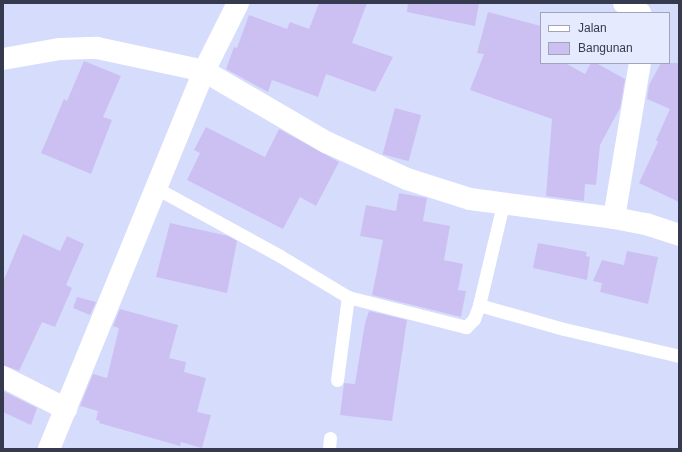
<!DOCTYPE html>
<style>
body{margin:0}
#map{position:relative;width:682px;height:452px;overflow:hidden;background:#d6dcfb;font-family:Arial,sans-serif}
div>[style]{position:absolute}
[style*='--x']{left:calc(var(--x)*1px);top:calc(var(--y)*1px);width:calc(var(--w)*1px);rotate:calc(var(--a)*1deg)}
.building>*{inset:0;background:#ccc0f3;transform-origin:0 0}
.service>*{height:13px;margin:-6.5px;padding:0 6.5px;transform-origin:6.5px;border-radius:6.5px;background:#fff}
.minor>*{height:22px;margin:-11px;padding:0 11px;transform-origin:11px;border-radius:11px;background:#fff}
span{translate:-50% -50%;white-space:nowrap;text-align:center;line-height:1.15;-webkit-text-stroke:4px #e5eaff;paint-order:stroke}
.frame{position:absolute;inset:0;border:4px solid #353a4e;pointer-events:none}
.legend{position:absolute;left:540px;top:12px;width:130px;height:52px;box-sizing:border-box;background:#e5eaff;border:1px solid #9fa4b8;margin:0;padding:5px 7px;list-style:none;font-size:12px;color:#353a4e}
.legend li{display:flex;align-items:center;gap:8px;height:20px}
.legend b{width:20px;border:1px solid #9fa4b8}
</style>
<div id="map">
<div class="building">
<div style="clip-path:polygon(319px 3px,367px 3px,352px 43px,393px 57px,375px 92px,326px 74px,318px 97px,272px 80px,268px 92px,226px 69px,234px 47px,237px 48px,249px 15px,287px 29px,290px 22px,309px 29px)"></div>
<div style="clip-path:polygon(408px 3px,479px 3px,475px 26px,407px 12px)"></div>
<div style="clip-path:polygon(488px 12px,541px 26px,541px 63px,565px 63px,585px 74px,591px 63px,596px 63px,625px 79px,620px 108px,600px 145px,596px 185px,585px 184px,584px 201px,546px 196px,552px 119px,470px 90px,484px 54px,477px 53px)"></div>
<div style="clip-path:polygon(84px 61px,121px 76px,103px 117px,112px 120px,91px 174px,41px 153px,64px 99px,67px 101px)"></div>
<div style="clip-path:polygon(661px 63px,679px 63px,679px 202px,639px 183px,658px 142px,656px 140px,670px 109px,647px 99px,649px 85px)"></div>
<div style="left:395px;top:108px;width:27px;height:48px;rotate:15deg"></div>
<div style="clip-path:polygon(206px 127px,265px 157px,279px 129px,339px 162px,316px 206px,300px 197px,283px 229px,187px 180px,200px 153px,194px 150px)"></div>
<div style="clip-path:polygon(399px 193px,427px 198px,423px 221px,450px 226px,444px 260px,463px 264px,458px 290px,466px 291px,461px 317px,372px 295px,383px 240px,360px 236px,366px 205px,396px 211px)"></div>
<div style="clip-path:polygon(170px 223px,228px 236px,237px 241px,227px 293px,156px 277px)"></div>
<div style="clip-path:polygon(23px 234px,60px 251px,67px 236px,84px 244px,66px 285px,72px 288px,55px 327px,42px 322px,19px 371px,3px 365px,3px 282px)"></div>
<div style="clip-path:polygon(538px 243px,587px 252px,586px 256px,590px 257px,587px 280px,533px 268px)"></div>
<div style="clip-path:polygon(627px 251px,658px 257px,648px 304px,600px 292px,602px 283px,593px 281px,602px 260px,624px 265px)"></div>
<div style="clip-path:polygon(77px 297px,96px 302px,90px 315px,73px 308px)"></div>
<div style="clip-path:polygon(120px 309px,178px 325px,169px 358px,186px 362px,184px 372px,206px 378px,197px 412px,211px 415px,202px 448px,181px 442px,180px 446px,99px 423px,100px 421px,96px 420px,98px 411px,80px 406px,93px 374px,107px 378px,119px 328px,113px 326px)"></div>
<div style="clip-path:polygon(369px 311px,407px 320px,392px 421px,340px 415px,344px 383px,355px 384px,365px 323px)"></div>
<div style="clip-path:polygon(3px 391px,37px 408px,31px 425px,3px 412px)"></div>
</div>
<div class="service">
<div style="--x:156;--y:188;--w:141;--a:28.7"></div>
<div style="--x:280;--y:256;--w:79;--a:31.1"></div>
<div style="--x:348;--y:297;--w:122;--a:14.3"></div>
<div style="--x:466;--y:327;--w:11;--a:-45"></div>
<div style="--x:474;--y:319;--w:15;--a:-70"></div>
<div style="--x:479;--y:305;--w:104;--a:-76.6"></div>
<div style="--x:479;--y:305;--w:88;--a:15.8"></div>
<div style="--x:564;--y:329;--w:118;--a:13.2"></div>
<div style="--x:337;--y:380;--w:84;--a:-82.5"></div>
<div style="--x:329;--y:449;--w:11;--a:-85"></div>
</div>
<div class="minor">
<div style="--x:624;--y:3;--w:19;--a:32"></div>
<div style="--x:3;--y:59;--w:58;--a:-10"></div>
<div style="--x:60;--y:49;--w:37;--a:-2"></div>
<div style="--x:97;--y:48;--w:109;--a:12.1"></div>
<div style="--x:204;--y:71;--w:141;--a:30.2"></div>
<div style="--x:326;--y:142;--w:89;--a:24.6"></div>
<div style="--x:407;--y:179;--w:66;--a:17.6"></div>
<div style="--x:470;--y:199;--w:145;--a:7.5"></div>
<div style="--x:614;--y:218;--w:33;--a:11"></div>
<div style="--x:646;--y:224;--w:35;--a:18"></div>
<div style="--x:614;--y:218;--w:157;--a:-80.5"></div>
<div style="--x:3;--y:377;--w:71;--a:26.9"></div>
<div style="--x:49;--y:449;--w:409;--a:-67.7"></div>
<div style="--x:204;--y:71;--w:76;--a:-63.4"></div>
</div>
<div class="frame"></div>
<ul class="legend">
<li><b style="height:5px;background:#fff"></b>Jalan</li>
<li><b style="height:11px;background:#ccc0f3"></b>Bangunan</li>
</ul>
</div>
